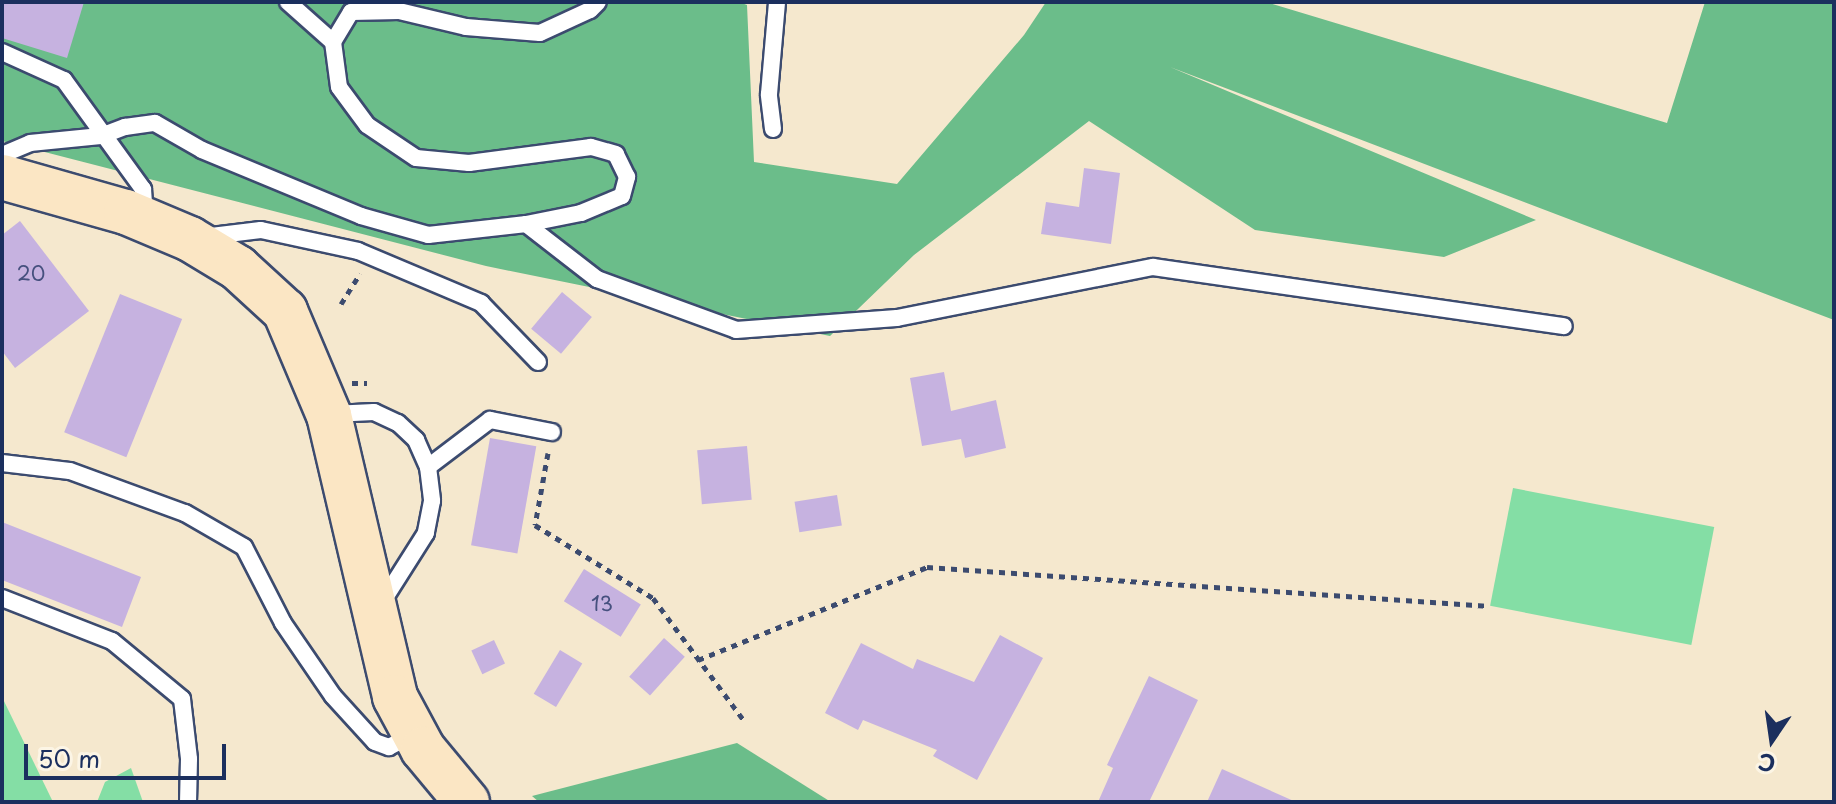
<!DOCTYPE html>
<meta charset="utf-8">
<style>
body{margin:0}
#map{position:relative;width:1836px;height:804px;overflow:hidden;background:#f5e8ce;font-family:"Playpen Sans",sans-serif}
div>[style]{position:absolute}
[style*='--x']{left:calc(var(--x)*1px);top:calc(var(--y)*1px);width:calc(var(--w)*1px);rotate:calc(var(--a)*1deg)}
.green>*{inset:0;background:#84dea5;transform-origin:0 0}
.forest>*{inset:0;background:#6bbd8a}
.building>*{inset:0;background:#c6b2e0;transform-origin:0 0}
.path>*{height:5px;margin-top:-2.5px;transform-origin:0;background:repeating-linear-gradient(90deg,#3c4b6f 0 6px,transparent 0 12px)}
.roads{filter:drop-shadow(2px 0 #3c4b6f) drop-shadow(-2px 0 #3c4b6f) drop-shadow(0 2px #3c4b6f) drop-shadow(0 -2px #3c4b6f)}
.service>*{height:16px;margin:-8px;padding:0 8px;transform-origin:8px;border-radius:8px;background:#fff}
.secondary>*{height:44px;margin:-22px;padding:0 22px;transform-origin:22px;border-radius:22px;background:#fbe6c4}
span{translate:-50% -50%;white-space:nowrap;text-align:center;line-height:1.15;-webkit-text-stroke:6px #fcf5e5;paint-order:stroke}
.number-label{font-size:20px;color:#46507e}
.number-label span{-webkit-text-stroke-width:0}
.frame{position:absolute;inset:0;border:4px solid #1b2f5e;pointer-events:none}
.north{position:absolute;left:1732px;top:700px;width:80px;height:80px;-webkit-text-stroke:6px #fcf5e5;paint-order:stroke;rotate:193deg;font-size:22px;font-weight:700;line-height:32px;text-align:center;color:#1b2f5e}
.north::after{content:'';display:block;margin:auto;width:28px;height:36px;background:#1b2f5e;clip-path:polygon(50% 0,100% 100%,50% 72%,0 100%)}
.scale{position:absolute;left:24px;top:744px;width:202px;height:36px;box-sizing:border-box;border:4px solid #1b2f5e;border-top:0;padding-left:10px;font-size:24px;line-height:28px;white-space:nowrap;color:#1b2f5e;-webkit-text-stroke:6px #fcf5e5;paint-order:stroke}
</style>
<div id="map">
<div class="green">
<div style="left:1513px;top:488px;width:205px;height:120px;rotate:11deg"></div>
<div style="clip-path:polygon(2px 697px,53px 802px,2px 802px)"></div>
<div style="clip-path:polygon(131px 768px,143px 802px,97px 802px,105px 782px)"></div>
</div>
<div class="forest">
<div style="clip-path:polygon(2px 2px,739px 2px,747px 5px,754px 162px,897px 184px,1024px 35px,1046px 2px,1266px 2px,1667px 123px,1705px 2px,1834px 2px,1834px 320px,1170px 67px,1536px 220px,1444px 257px,1255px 230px,1089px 121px,914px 255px,830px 336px,486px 266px,2px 141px)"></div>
<div style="clip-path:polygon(737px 743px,831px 802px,539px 802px,532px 796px)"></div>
</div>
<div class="building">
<div style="clip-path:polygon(2px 2px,84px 2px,67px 58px,2px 38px)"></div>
<div style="clip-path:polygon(1084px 168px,1120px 173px,1111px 244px,1041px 234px,1046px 202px,1079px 207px)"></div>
<div style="clip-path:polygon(20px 221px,89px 311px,15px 368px,2px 351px,2px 235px)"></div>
<div style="left:562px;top:292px;width:39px;height:48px;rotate:40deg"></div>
<div style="left:120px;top:294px;width:67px;height:149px;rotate:22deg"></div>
<div style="clip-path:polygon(944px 372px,951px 411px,996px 400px,1006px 448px,965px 458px,961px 439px,922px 446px,910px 378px)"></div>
<div style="left:490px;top:438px;width:47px;height:109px;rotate:10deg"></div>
<div style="left:747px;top:446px;width:54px;height:50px;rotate:85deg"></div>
<div style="left:837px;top:495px;width:31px;height:43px;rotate:81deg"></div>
<div style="clip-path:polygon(2px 522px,141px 577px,122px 627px,2px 580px)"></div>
<div style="left:584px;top:569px;width:67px;height:38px;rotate:32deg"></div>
<div style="clip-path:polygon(1000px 635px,1043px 658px,977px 780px,933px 756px,937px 750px,863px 720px,858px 730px,825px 713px,861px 643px,913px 669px,917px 659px,974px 682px)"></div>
<div style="left:664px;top:638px;width:28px;height:52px;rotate:42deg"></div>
<div style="left:494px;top:640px;width:26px;height:25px;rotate:65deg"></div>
<div style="left:560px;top:650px;width:26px;height:51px;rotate:31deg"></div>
<div style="clip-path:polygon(1149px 676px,1198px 700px,1149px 802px,1098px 802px,1113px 768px,1107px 765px)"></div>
<div style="clip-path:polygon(1222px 769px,1296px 802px,1207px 802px)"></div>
</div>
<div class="path">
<div style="--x:341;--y:304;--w:36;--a:-58"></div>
<div style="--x:352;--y:383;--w:15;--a:0"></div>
<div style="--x:548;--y:453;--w:73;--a:100.2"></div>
<div style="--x:535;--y:525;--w:139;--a:31.7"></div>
<div style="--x:653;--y:598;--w:154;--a:53.4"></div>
<div style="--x:698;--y:660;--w:247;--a:-22.1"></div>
<div style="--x:927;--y:567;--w:564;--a:3.96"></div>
</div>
<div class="roads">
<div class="service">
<div style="--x:288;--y:2;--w:60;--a:41.6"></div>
<div style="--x:2;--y:52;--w:68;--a:24.3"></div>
<div style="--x:64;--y:80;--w:135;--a:54.1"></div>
<div style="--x:143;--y:189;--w:26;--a:86"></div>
<div style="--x:773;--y:129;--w:35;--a:-97"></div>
<div style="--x:769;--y:94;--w:92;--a:-85"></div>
<div style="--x:2;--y:155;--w:30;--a:-23"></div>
<div style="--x:30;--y:143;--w:71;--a:-5.6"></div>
<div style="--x:101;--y:136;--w:26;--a:-21"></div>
<div style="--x:125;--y:127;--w:30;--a:-8"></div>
<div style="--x:155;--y:123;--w:54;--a:29.9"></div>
<div style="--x:202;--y:150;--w:172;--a:22.5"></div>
<div style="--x:361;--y:216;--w:70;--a:15.8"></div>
<div style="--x:428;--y:235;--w:99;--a:-6.4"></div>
<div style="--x:526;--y:224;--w:56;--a:-11.3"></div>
<div style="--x:581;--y:213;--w:44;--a:-22.5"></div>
<div style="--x:622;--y:196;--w:20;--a:-75"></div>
<div style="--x:627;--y:177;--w:25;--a:-116"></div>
<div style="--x:616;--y:154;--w:26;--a:-164"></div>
<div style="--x:591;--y:147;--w:123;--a:172.5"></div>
<div style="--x:469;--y:163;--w:53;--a:-174.6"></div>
<div style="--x:416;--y:158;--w:59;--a:-146"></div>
<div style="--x:367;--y:125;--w:47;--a:-126.4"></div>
<div style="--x:339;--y:87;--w:45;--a:-97.6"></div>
<div style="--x:333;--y:42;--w:35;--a:-59"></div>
<div style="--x:351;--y:12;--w:48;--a:-1.2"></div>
<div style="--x:399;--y:11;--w:69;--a:13.4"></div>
<div style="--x:466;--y:27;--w:74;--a:4.6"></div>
<div style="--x:540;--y:33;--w:55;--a:-24.7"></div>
<div style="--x:590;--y:10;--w:11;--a:-45"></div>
<div style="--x:526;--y:224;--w:90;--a:37.8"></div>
<div style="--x:597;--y:279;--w:148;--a:20.1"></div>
<div style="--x:736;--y:330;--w:161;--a:-4.3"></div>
<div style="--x:897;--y:318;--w:261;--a:-11.3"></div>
<div style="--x:1153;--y:267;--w:415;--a:8.2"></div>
<div style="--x:203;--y:237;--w:58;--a:-6.9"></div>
<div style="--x:261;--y:230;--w:99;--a:12.2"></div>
<div style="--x:358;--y:251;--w:134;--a:22.9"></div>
<div style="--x:481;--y:303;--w:82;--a:46"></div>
<div style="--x:332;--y:414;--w:42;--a:-2.7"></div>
<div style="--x:374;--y:412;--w:26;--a:25"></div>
<div style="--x:398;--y:423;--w:25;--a:43"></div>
<div style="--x:416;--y:440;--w:30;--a:66"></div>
<div style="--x:428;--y:467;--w:34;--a:83"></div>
<div style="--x:432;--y:501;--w:33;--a:101"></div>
<div style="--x:426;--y:533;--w:84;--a:122.4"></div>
<div style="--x:2;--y:463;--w:68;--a:6.7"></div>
<div style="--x:70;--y:471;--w:122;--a:20.1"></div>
<div style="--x:185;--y:513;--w:68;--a:30"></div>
<div style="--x:244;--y:547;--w:85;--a:62.8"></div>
<div style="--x:283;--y:623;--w:88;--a:55.6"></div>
<div style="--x:333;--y:696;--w:62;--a:47.6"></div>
<div style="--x:375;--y:742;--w:15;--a:20"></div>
<div style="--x:389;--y:747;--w:27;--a:-28"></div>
<div style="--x:428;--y:467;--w:78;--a:-37.2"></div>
<div style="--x:490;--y:420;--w:63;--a:11"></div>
<div style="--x:2;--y:598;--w:118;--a:21.4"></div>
<div style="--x:112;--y:641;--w:91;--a:39.6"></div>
<div style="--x:182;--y:699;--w:60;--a:83.3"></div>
<div style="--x:189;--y:759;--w:43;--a:91.3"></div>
</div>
<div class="secondary">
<div style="--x:2;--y:177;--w:129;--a:15.8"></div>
<div style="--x:126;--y:212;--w:69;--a:22.9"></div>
<div style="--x:190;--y:239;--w:56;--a:31.1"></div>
<div style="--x:238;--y:268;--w:64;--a:42.5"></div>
<div style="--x:285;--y:311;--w:113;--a:67.1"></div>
<div style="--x:329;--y:415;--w:290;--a:76.8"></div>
<div style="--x:395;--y:697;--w:59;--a:61.7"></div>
<div style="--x:423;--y:749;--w:69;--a:50.3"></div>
</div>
</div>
<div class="number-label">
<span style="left:31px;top:273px">20</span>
<span style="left:602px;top:603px">13</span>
</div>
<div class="frame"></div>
<div class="north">С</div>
<div class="scale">50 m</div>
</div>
